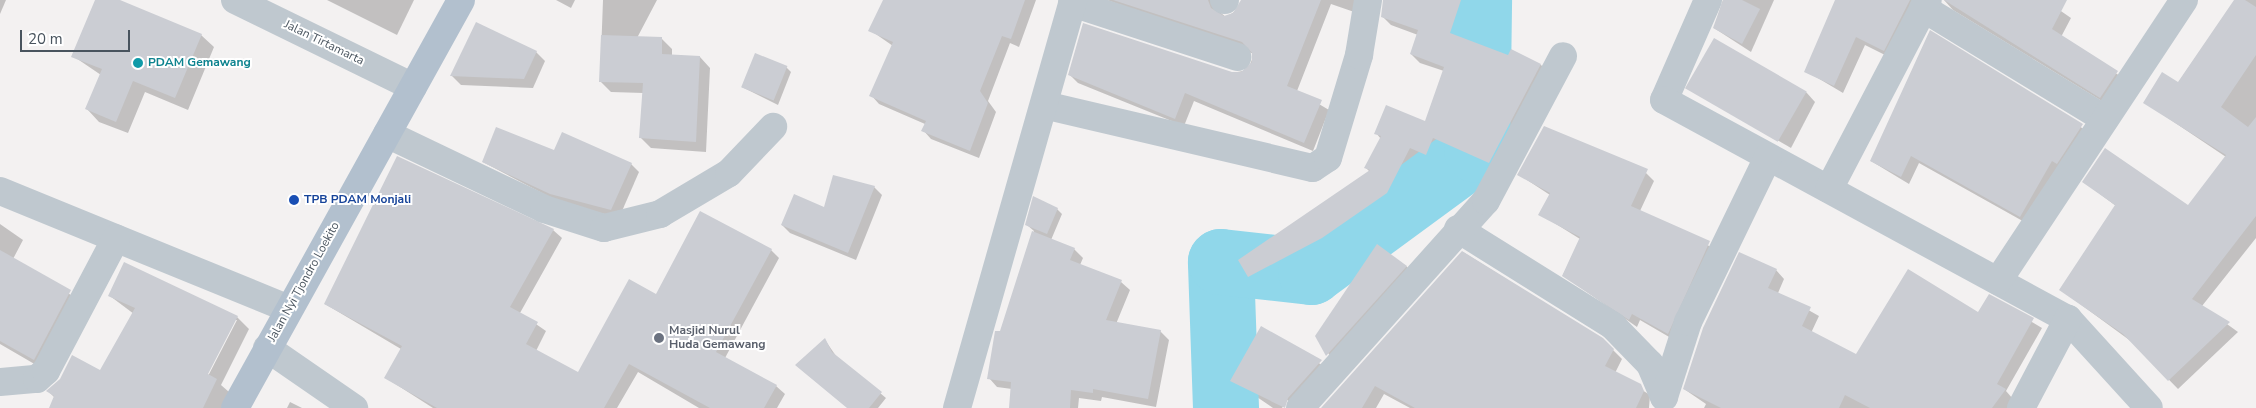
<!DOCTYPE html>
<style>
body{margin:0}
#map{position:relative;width:2256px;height:408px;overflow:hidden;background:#f3f1f1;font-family:"Nunito Sans",sans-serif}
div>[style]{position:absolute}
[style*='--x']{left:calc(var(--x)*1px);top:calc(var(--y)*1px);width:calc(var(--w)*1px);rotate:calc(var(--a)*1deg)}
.shadow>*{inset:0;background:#0003}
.river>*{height:66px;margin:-33px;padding:0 33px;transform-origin:33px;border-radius:33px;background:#90d7ea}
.building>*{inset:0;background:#cbcdd3;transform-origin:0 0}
.minor>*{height:28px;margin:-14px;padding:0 14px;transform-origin:14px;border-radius:14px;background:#bfc8cf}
.major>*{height:28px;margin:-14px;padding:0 14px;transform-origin:14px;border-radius:14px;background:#b2c0ce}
.dots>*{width:14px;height:14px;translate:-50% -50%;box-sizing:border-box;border:2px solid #fff;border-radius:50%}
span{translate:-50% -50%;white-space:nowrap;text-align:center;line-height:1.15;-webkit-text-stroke:4px #fff;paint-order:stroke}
.street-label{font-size:12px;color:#49545e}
.culture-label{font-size:12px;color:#0d838f;font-weight:700}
.left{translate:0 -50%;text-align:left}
.transit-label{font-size:12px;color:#164399;font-weight:700}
.worship-label{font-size:12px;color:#5b616d;font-weight:700}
.scale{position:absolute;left:20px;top:30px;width:110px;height:22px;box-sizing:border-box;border:2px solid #49545e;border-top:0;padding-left:6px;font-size:15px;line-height:18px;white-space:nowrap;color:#49545e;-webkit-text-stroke:4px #fff;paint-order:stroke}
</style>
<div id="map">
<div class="shadow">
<div style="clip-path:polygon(0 0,6px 0,0 14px)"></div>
<div style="clip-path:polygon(96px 0,117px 0,201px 35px,214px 47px,188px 110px,145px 92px,128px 133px,99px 122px,87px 109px,101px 75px,73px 56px)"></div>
<div style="clip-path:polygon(327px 0,414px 0,397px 35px)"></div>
<div style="clip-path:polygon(556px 0,575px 0,571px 8px)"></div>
<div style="clip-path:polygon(603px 0,657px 0,637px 38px,662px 39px,672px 49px,672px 56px,700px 57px,710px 68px,706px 152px,651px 148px,640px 137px,643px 93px,611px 92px,600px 81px)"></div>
<div style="clip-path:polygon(884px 0,1036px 0,1019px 47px,1010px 43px,988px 101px,996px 112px,979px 158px,931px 139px,923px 130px,925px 124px,879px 104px,871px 95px,893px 46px,870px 30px)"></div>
<div style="clip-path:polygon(1107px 0,1220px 0,1217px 10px,1226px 17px,1239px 9px,1242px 0,1367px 0,1360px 14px,1331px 4px,1297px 91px,1329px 110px,1313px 151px,1194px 101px,1184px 126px,1078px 83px,1069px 74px,1232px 73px,1248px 70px,1254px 54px)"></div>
<div style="clip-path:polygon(1384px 0,1472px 0,1459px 38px,1541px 65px,1549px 73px,1498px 170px,1441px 145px,1435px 162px,1419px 156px,1396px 202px,1331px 246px,1258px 284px,1249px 276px,1370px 172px,1366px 168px,1381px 139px,1376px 133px,1426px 122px,1444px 71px,1420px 63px,1411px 54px,1418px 35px,1391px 25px,1382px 16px)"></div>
<div style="clip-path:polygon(1723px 0,1774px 0,1751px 52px,1714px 28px)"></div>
<div style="clip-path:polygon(1838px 0,1925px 0,1893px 59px,1865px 45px,1843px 93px,1806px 71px)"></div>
<div style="clip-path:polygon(2045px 0,2071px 18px,2061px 37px,2126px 80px,2110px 106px,1953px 10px,1944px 0)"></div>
<div style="clip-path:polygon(2235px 0,2256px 0,2256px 238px,2202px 306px,2238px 332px,2178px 389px,2132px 342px,2061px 290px,2116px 206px,2084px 182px,2188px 207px,2226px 157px,2144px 102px,2178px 83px)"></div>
<div style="clip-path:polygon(477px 24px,536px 52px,545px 61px,533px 88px,461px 85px,452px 76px)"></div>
<div style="clip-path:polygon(1930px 32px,2090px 133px,2028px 224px,1919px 163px,1909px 184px,1871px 161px)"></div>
<div style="clip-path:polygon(786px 67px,791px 72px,778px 105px,742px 87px)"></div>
<div style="clip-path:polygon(1689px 89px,1806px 92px,1815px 102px,1791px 148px)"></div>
<div style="clip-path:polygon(1544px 127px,1646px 173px,1654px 181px,1640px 211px,1717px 250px,1676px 341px,1640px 320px,1637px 327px,1563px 275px,1580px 239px,1540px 214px,1550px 195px,1521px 176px)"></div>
<div style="clip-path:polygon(555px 152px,631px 164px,639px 172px,619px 218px,559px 202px,483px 162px)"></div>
<div style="clip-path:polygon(874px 187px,882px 195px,856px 260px,790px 233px,782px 225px)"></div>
<div style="clip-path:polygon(1057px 209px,1062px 214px,1051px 240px,1074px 249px,1083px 258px,1080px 265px,1121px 282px,1130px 290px,1116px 324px,1160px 331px,1169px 340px,1156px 407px,1102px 397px,1101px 401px,1079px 398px,1078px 408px,1011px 408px,1012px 389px,997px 387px,989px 378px,1034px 231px,1027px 225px)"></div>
<div style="clip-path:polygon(0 224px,23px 240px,13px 259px,79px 300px,43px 369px,0 344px)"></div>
<div style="clip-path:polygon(553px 230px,562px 238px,520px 313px,546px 331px,536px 351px,578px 374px,657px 296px,771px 250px,779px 258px,725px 358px,776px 386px,785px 394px,777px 408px,699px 408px,638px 372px,617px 408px,433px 408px,386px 378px,401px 349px,325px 304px)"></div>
<div style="clip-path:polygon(1463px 252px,1602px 339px,1622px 359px,1615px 373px,1650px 395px,1649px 408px,1410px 408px,1384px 394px,1376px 408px,1323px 408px)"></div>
<div style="clip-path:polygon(1406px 266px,1414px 274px,1334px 362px,1317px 336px)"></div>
<div style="clip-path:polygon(1776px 270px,1784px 279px,1778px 293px,1819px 316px,1811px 333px,1856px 356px,1978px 314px,1989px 296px,2042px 328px,2006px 391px,2013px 399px,2007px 408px,1704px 408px,1706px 404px,1684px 389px)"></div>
<div style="clip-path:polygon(evenodd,110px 296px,237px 317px,249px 329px,221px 385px,229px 392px,221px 408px,51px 408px,56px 399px,48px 391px,101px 372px,134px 314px,110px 296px,234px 320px,237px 320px,206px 380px,204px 379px,234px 320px)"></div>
<div style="clip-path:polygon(1262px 328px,1330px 370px,1298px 406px,1287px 400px,1282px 408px,1273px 408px,1232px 380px)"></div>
<div style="clip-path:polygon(825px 340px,836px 356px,886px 398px,878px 408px,848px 408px,796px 365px)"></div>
<div style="clip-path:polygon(290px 402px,302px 408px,287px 408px)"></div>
</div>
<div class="river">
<div style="--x:1226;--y:408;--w:146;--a:-92"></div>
<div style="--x:1221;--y:262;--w:91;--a:6.3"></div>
<div style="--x:1311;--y:272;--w:206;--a:-36.3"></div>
<div style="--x:1477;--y:150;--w:150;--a:-89.2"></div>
</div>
<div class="building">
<div style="clip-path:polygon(95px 0,120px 0,202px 34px,175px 98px,133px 81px,116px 122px,85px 109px,102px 69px,71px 57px)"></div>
<div style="clip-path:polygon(883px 0,1025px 0,1011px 39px,1002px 36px,980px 91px,988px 103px,970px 151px,921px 131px,926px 121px,869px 96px,893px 42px,868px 31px)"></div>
<div style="clip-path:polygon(1113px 0,1208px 0,1211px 8px,1224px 16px,1233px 13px,1241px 0,1321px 0,1287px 86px,1322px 100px,1304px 143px,1185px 93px,1175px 119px,1068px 75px,1083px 23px,1232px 72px,1241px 72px,1252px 62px,1252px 53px,1242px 42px)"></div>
<div style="clip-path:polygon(1383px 0,1461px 0,1450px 33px,1508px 55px,1511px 49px,1541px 64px,1489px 163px,1433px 138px,1426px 155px,1410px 148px,1387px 193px,1322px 238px,1248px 277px,1238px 260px,1370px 170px,1364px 168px,1381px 136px,1374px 134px,1386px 105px,1425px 121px,1444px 67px,1410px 54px,1418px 30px,1381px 17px)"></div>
<div style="clip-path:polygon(1723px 0,1742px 0,1760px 9px,1742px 44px,1713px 28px)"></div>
<div style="clip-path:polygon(1835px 0,1910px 0,1884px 51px,1856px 37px,1834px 86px,1804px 72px)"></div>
<div style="clip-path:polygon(1944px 0,2067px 0,2052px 29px,2118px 71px,2100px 98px)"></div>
<div style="clip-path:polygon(2234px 0,2245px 0,2256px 7px,2256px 55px,2221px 107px,2248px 127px,2256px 117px,2256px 216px,2192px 299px,2230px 322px,2168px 381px,2123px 334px,2059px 290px,2115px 205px,2082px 182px,2105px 148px,2188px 205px,2226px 155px,2143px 103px,2162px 72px,2178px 82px)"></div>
<div style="clip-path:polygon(476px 22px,537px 51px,524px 79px,450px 76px)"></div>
<div style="clip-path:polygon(1930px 30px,2083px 124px,2057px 164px,2052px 161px,2020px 217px,1911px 156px,1901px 177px,1870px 161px)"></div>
<div style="clip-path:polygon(601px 35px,662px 37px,662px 54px,700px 56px,696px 142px,639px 138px,643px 83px,599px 82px)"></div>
<div style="left:1714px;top:38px;width:107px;height:58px;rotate:30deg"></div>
<div style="left:755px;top:53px;width:35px;height:37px;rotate:22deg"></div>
<div style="clip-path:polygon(1544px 126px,1648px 169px,1631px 206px,1710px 241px,1668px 334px,1632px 314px,1629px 320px,1562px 276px,1580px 237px,1538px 215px,1550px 193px,1517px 175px)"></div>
<div style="clip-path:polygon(496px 127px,554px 150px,562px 132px,632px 163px,611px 210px,550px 194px,482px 162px)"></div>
<div style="clip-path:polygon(397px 156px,554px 229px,510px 307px,538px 322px,526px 344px,578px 372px,629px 279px,656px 294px,700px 211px,772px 249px,716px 352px,777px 385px,764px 408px,710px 408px,629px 364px,604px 408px,437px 408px,384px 378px,402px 346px,324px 304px)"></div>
<div style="clip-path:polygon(833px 175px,875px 186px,848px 253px,781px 225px,794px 194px,824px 207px)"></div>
<div style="clip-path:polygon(1033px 196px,1058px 208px,1047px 234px,1025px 225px)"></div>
<div style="clip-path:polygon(1032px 231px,1075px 248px,1070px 260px,1122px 280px,1106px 320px,1161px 330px,1148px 399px,1093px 389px,1093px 393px,1071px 390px,1070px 408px,1009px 408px,1011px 382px,987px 379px,995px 331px,1000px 331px)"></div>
<div style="clip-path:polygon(1377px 244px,1407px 266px,1326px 356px,1315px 336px)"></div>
<div style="clip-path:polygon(0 250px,71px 290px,34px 360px,0 341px)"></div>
<div style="clip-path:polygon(1462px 251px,1603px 338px,1614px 349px,1605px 366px,1641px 384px,1644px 391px,1636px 408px,1415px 408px,1375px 386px,1362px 408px,1321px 408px)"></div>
<div style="clip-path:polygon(1739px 252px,1777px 269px,1768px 288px,1811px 307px,1802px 326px,1856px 354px,1908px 269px,1978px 312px,1989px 294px,2034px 318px,1997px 384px,2006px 389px,1992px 408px,1870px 408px,1845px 395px,1839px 408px,1721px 408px,1683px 389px,1703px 328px)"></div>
<div style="clip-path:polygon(124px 262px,238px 316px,208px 374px,217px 379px,203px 408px,49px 408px,54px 396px,46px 391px,60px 379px,72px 355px,100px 370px,135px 308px,108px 296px)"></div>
<div style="clip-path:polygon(1261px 326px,1322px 360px,1288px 398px,1285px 408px,1230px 381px)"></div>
<div style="clip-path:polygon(825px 338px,832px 352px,882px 392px,869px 408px,847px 408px,795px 365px)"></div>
</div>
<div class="minor">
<div style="--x:235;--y:0;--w:198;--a:26"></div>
<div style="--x:1224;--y:0;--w:1;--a:0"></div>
<div style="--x:1708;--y:0;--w:109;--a:113.7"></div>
<div style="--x:1664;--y:100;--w:460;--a:28.5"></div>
<div style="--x:2068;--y:319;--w:120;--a:47.7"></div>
<div style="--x:1072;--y:3;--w:174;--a:18.1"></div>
<div style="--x:1923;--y:8;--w:213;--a:31.4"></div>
<div style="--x:1044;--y:105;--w:276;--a:13.2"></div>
<div style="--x:1313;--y:168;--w:18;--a:-34"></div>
<div style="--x:1328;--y:158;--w:108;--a:-73.2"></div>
<div style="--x:1359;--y:55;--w:56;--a:-80.7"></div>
<div style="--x:387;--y:134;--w:174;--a:25.5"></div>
<div style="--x:544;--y:209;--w:63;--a:17.6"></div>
<div style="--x:604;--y:228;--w:58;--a:-14"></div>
<div style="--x:660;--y:214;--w:80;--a:-30.7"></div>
<div style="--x:729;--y:173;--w:64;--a:-46.3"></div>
<div style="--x:1829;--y:189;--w:213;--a:-62.4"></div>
<div style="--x:0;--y:191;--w:312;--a:22.2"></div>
<div style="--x:1458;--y:229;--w:183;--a:32"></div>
<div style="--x:1613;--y:326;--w:53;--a:45.8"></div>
<div style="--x:1650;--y:364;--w:36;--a:67"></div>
<div style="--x:1664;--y:397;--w:79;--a:-72.3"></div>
<div style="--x:1688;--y:322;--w:183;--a:-64.1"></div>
<div style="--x:1998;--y:281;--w:337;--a:-56.5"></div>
<div style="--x:267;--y:348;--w:106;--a:34.6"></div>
<div style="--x:0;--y:382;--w:37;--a:-5"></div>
<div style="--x:37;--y:379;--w:12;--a:-42"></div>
<div style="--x:46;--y:371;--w:150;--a:-62.2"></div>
<div style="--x:957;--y:408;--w:424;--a:-74.1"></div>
<div style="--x:1300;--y:408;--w:278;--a:-48.1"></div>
<div style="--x:1486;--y:201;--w:164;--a:-62"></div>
<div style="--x:2021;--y:408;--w:101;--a:-62.2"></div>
</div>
<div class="major">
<div style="--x:235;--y:408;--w:466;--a:-61"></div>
</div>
<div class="dots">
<div style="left:138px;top:63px;background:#0f9aa8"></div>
<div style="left:294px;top:200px;background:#1a4fb4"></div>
<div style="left:659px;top:338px;background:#6b7280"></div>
</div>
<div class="street-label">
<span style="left:324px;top:43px;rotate:26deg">Jalan Tirtamarta</span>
<span style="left:304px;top:282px;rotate:-61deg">Jalan Nyi Tjondro Loekito</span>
</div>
<div class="culture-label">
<span class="left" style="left:148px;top:63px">PDAM Gemawang</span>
</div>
<div class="transit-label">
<span class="left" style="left:304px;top:200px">TPB PDAM Monjali</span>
</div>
<div class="worship-label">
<span class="left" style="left:669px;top:338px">Masjid Nurul<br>Huda Gemawang</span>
</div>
<div class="scale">20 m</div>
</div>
